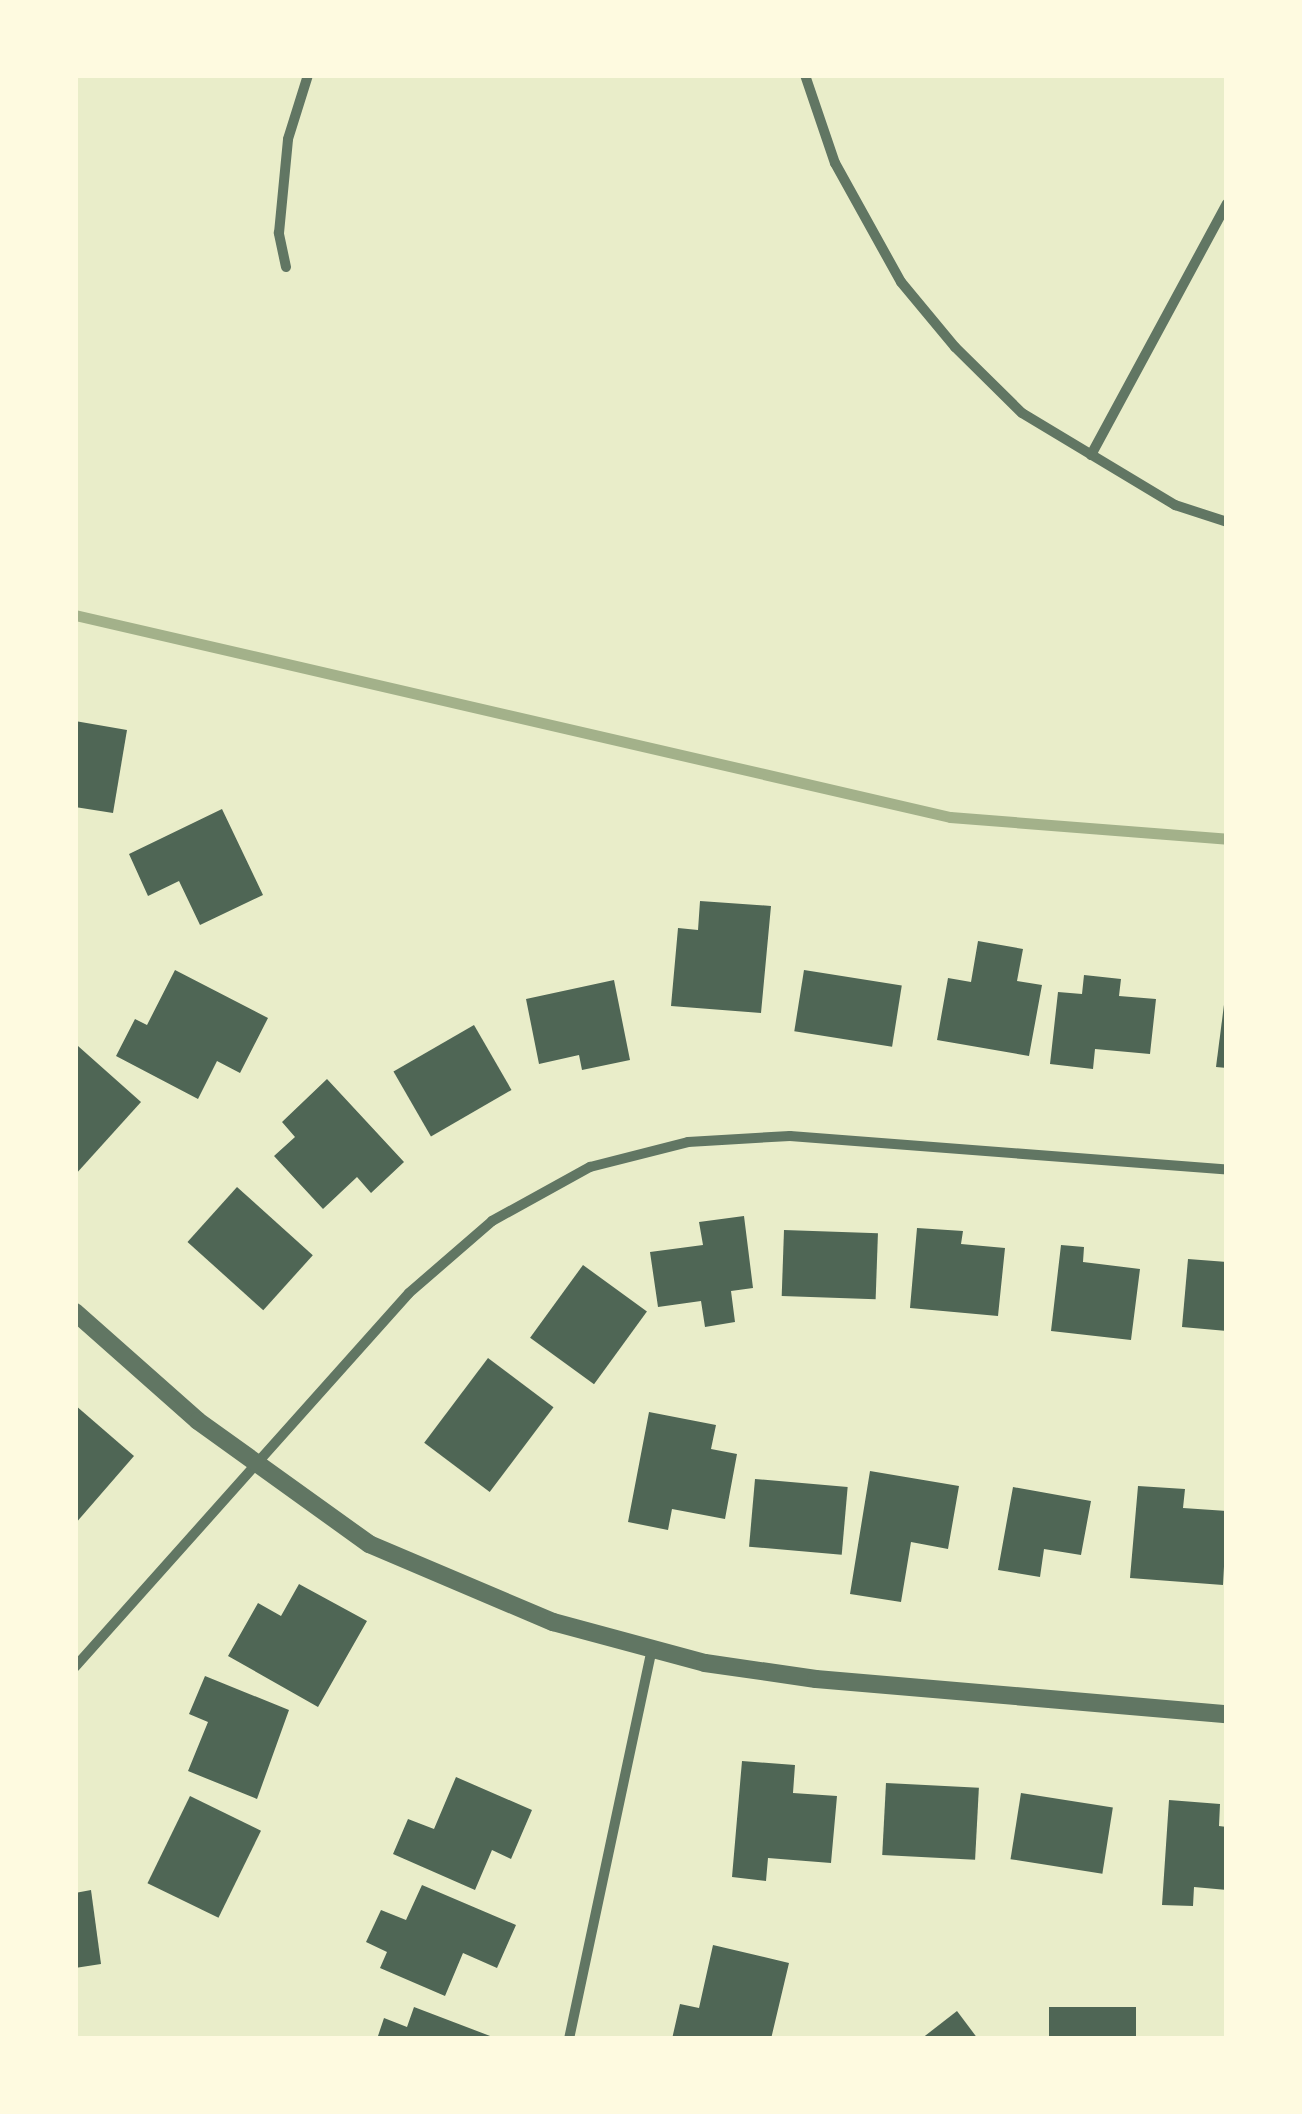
<!DOCTYPE html>
<style>
body{margin:0}
#map{position:relative;width:1302px;height:2114px;overflow:hidden;background:#e9edc9;font-family:"Work Sans",sans-serif}
div>[style]{position:absolute}
[style*='--x']{left:calc(var(--x)*1px);top:calc(var(--y)*1px);width:calc(var(--w)*1px);rotate:calc(var(--a)*1deg)}
.stream>*{height:11px;margin:-5.5px;padding:0 5.5px;transform-origin:5.5px;border-radius:5.5px;background:#a3b18a}
.building>*{inset:0;background:#4f6655;transform-origin:0 0}
.minor>*{height:10px;margin:-5px;padding:0 5px;transform-origin:5px;border-radius:5px;background:#617663}
.tertiary>*{height:18px;margin:-9px;padding:0 9px;transform-origin:9px;border-radius:9px;background:#617663}
span{translate:-50% -50%;white-space:nowrap;text-align:center;line-height:1.15;-webkit-text-stroke:8px #fefae0;paint-order:stroke}
.frame{position:absolute;inset:0;border:78px solid #fefae0;pointer-events:none}
</style>
<div id="map">
<div class="stream">
<div style="--x:75;--y:615;--w:898;--a:13"></div>
<div style="--x:950;--y:817;--w:278;--a:4.5"></div>
</div>
<div class="building">
<div style="clip-path:polygon(75px 721px,127px 730px,113px 813px,75px 807px)"></div>
<div style="clip-path:polygon(222px 809px,263px 895px,200px 925px,179px 881px,148px 896px,129px 854px)"></div>
<div style="clip-path:polygon(700px 901px,771px 906px,761px 1013px,671px 1006px,678px 928px,698px 930px)"></div>
<div style="clip-path:polygon(978px 941px,1023px 949px,1017px 981px,1042px 985px,1029px 1056px,937px 1040px,948px 978px,971px 982px)"></div>
<div style="clip-path:polygon(175px 970px,268px 1018px,240px 1073px,217px 1061px,198px 1099px,116px 1056px,135px 1019px,147px 1025px)"></div>
<div style="left:804px;top:970px;width:99px;height:62px;rotate:9deg"></div>
<div style="clip-path:polygon(1084px 975px,1121px 979px,1119px 996px,1156px 999px,1150px 1054px,1095px 1049px,1093px 1069px,1050px 1064px,1058px 992px,1082px 994px)"></div>
<div style="clip-path:polygon(614px 980px,630px 1060px,582px 1070px,579px 1055px,539px 1064px,526px 999px)"></div>
<div style="clip-path:polygon(1225px 997px,1227px 997px,1227px 1068px,1216px 1067px)"></div>
<div style="left:474px;top:1025px;width:75px;height:93px;rotate:60deg"></div>
<div style="clip-path:polygon(78px 1046px,141px 1102px,75px 1175px,75px 1049px)"></div>
<div style="clip-path:polygon(327px 1079px,404px 1162px,371px 1193px,357px 1177px,323px 1209px,274px 1156px,295px 1137px,282px 1122px)"></div>
<div style="left:237px;top:1187px;width:102px;height:74px;rotate:42deg"></div>
<div style="clip-path:polygon(744px 1216px,753px 1288px,731px 1291px,735px 1322px,705px 1327px,701px 1301px,658px 1307px,650px 1252px,703px 1245px,699px 1222px)"></div>
<div style="clip-path:polygon(917px 1228px,963px 1231px,961px 1244px,1005px 1248px,998px 1316px,910px 1308px)"></div>
<div style="left:784px;top:1230px;width:94px;height:66px;rotate:2deg"></div>
<div style="clip-path:polygon(1061px 1245px,1084px 1247px,1083px 1262px,1140px 1269px,1131px 1340px,1051px 1331px)"></div>
<div style="clip-path:polygon(1188px 1259px,1227px 1262px,1227px 1331px,1182px 1327px)"></div>
<div style="left:583px;top:1265px;width:79px;height:90px;rotate:36deg"></div>
<div style="left:488px;top:1358px;width:82px;height:106px;rotate:37deg"></div>
<div style="clip-path:polygon(75px 1405px,134px 1456px,75px 1524px)"></div>
<div style="clip-path:polygon(649px 1412px,716px 1425px,711px 1449px,737px 1454px,725px 1519px,672px 1509px,668px 1530px,628px 1522px)"></div>
<div style="clip-path:polygon(870px 1471px,959px 1486px,948px 1549px,911px 1542px,901px 1602px,850px 1594px)"></div>
<div style="left:755px;top:1479px;width:93px;height:68px;rotate:5deg"></div>
<div style="clip-path:polygon(1138px 1486px,1185px 1489px,1183px 1508px,1227px 1511px,1223px 1585px,1130px 1578px)"></div>
<div style="clip-path:polygon(1013px 1487px,1091px 1501px,1081px 1555px,1044px 1549px,1040px 1577px,998px 1570px)"></div>
<div style="clip-path:polygon(299px 1584px,367px 1621px,318px 1707px,228px 1656px,258px 1603px,281px 1616px)"></div>
<div style="clip-path:polygon(205px 1676px,289px 1710px,257px 1799px,188px 1771px,208px 1722px,189px 1714px)"></div>
<div style="clip-path:polygon(742px 1761px,795px 1765px,793px 1793px,837px 1796px,831px 1863px,768px 1858px,766px 1881px,732px 1877px)"></div>
<div style="clip-path:polygon(456px 1777px,532px 1810px,511px 1859px,492px 1850px,475px 1890px,393px 1854px,408px 1819px,434px 1829px)"></div>
<div style="left:886px;top:1783px;width:93px;height:72px;rotate:3deg"></div>
<div style="left:1021px;top:1793px;width:93px;height:67px;rotate:9deg"></div>
<div style="left:190px;top:1796px;width:79px;height:97px;rotate:26deg"></div>
<div style="clip-path:polygon(1169px 1800px,1220px 1804px,1219px 1826px,1227px 1827px,1227px 1890px,1194px 1887px,1193px 1906px,1162px 1905px)"></div>
<div style="clip-path:polygon(422px 1885px,516px 1925px,497px 1968px,463px 1953px,445px 1996px,380px 1968px,387px 1952px,366px 1942px,381px 1910px,406px 1920px)"></div>
<div style="clip-path:polygon(91px 1890px,101px 1964px,75px 1968px,75px 1893px)"></div>
<div style="clip-path:polygon(713px 1945px,789px 1963px,771px 2039px,672px 2039px,680px 2004px,699px 2008px)"></div>
<div style="clip-path:polygon(414px 2007px,498px 2039px,377px 2039px,384px 2018px,407px 2027px)"></div>
<div style="left:1049px;top:2007px;width:87px;height:32px"></div>
<div style="clip-path:polygon(957px 2011px,978px 2039px,921px 2039px)"></div>
</div>
<div class="minor">
<div style="--x:805;--y:75;--w:93;--a:71.2"></div>
<div style="--x:835;--y:163;--w:136;--a:61"></div>
<div style="--x:901;--y:282;--w:85;--a:50.3"></div>
<div style="--x:955;--y:347;--w:94;--a:44.6"></div>
<div style="--x:1022;--y:413;--w:179;--a:31"></div>
<div style="--x:1175;--y:505;--w:55;--a:18.1"></div>
<div style="--x:286;--y:267;--w:35;--a:-102"></div>
<div style="--x:279;--y:233;--w:94;--a:-84.5"></div>
<div style="--x:288;--y:139;--w:67;--a:-72.6"></div>
<div style="--x:1091;--y:455;--w:286;--a:-61.6"></div>
<div style="--x:75;--y:1667;--w:501;--a:-48.23"></div>
<div style="--x:409;--y:1293;--w:110;--a:-40.9"></div>
<div style="--x:492;--y:1221;--w:112;--a:-28.9"></div>
<div style="--x:590;--y:1167;--w:101;--a:-14.3"></div>
<div style="--x:688;--y:1142;--w:102;--a:-3.4"></div>
<div style="--x:790;--y:1136;--w:438;--a:4.4"></div>
<div style="--x:569;--y:2039;--w:400;--a:-78"></div>
</div>
<div class="tertiary">
<div style="--x:75;--y:1312;--w:164;--a:41.5"></div>
<div style="--x:198;--y:1421;--w:211;--a:35.7"></div>
<div style="--x:369;--y:1544;--w:200;--a:23"></div>
<div style="--x:553;--y:1622;--w:157;--a:15.1"></div>
<div style="--x:705;--y:1663;--w:112;--a:8.2"></div>
<div style="--x:816;--y:1679;--w:412;--a:4.9"></div>
</div>
<div class="frame"></div>
</div>
